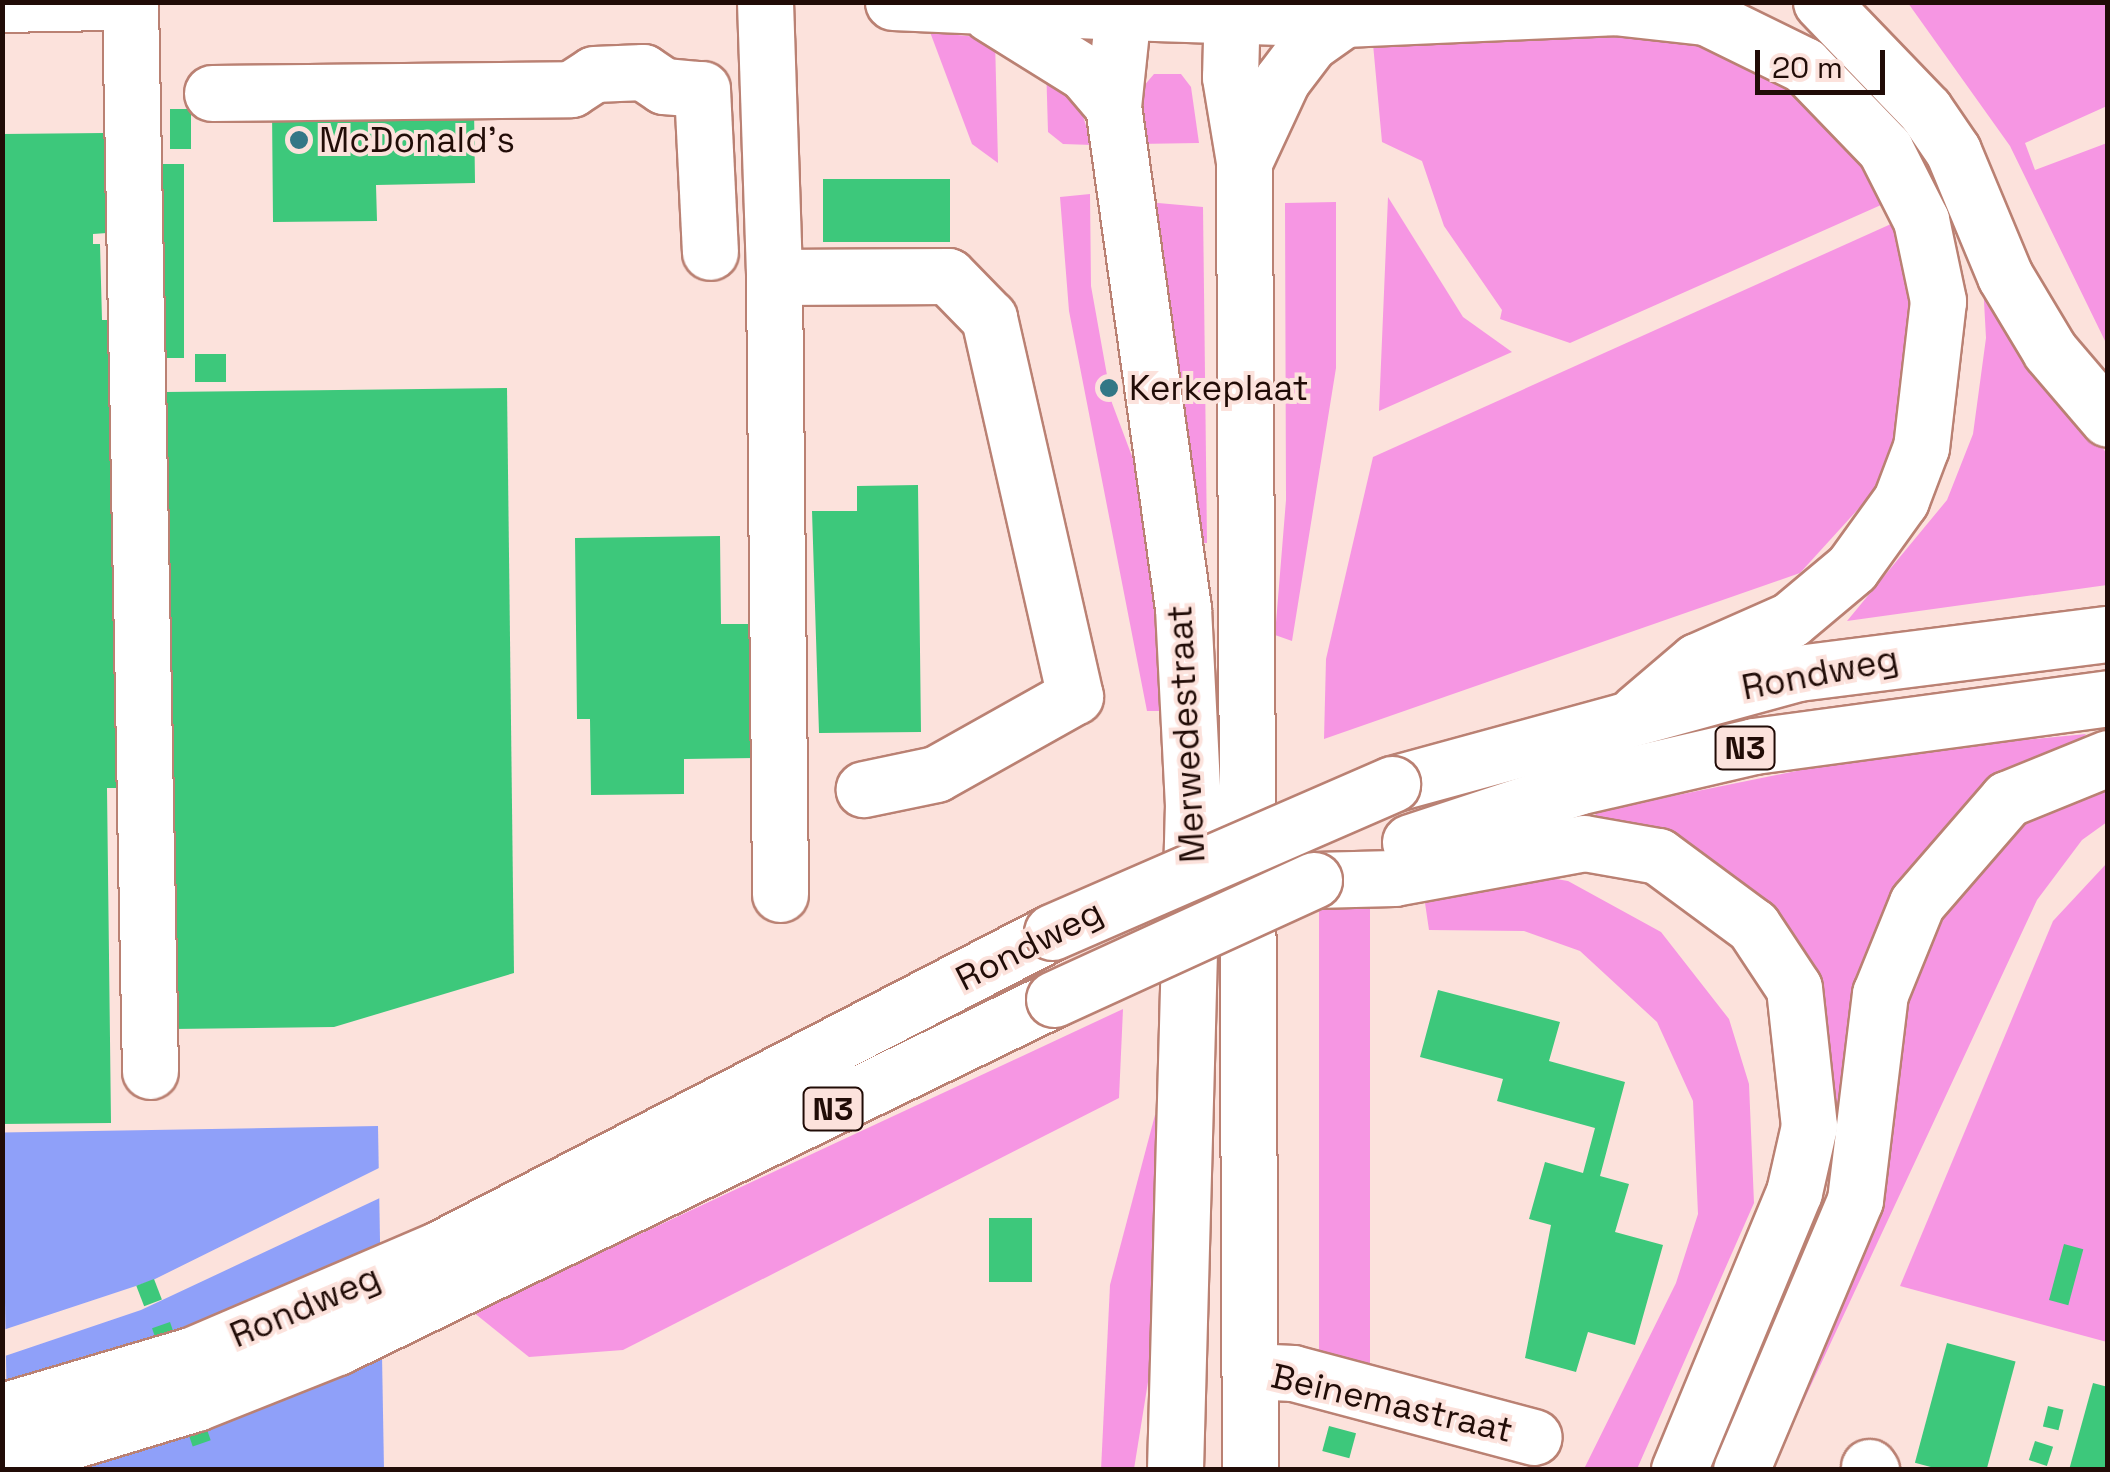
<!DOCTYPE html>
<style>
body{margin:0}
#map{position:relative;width:2110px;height:1472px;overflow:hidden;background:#fce2dc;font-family:"Space Grotesk",sans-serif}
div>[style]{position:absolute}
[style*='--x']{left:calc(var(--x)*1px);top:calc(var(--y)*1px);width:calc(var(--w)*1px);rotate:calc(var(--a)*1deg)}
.green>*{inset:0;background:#f696e3;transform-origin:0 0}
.water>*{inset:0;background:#8fa0f9;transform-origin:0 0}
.pier>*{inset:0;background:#fce2dc}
.building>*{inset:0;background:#3dc87b;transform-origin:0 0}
.roads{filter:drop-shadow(2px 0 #ba8173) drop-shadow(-2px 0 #ba8173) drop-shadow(0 2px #ba8173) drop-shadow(0 -2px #ba8173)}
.minor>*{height:55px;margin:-27.5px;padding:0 27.5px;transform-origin:27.5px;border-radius:27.5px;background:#fff}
.major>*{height:55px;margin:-27.5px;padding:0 27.5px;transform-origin:27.5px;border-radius:27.5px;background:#fff}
.bridges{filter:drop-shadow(2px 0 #ba8173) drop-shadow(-2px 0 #ba8173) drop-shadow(0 2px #ba8173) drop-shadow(0 -2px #ba8173)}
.major-bridge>*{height:55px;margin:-27.5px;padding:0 27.5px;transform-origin:27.5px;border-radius:27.5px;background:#fff}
.dots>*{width:28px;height:28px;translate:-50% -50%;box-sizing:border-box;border:5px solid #fce2dc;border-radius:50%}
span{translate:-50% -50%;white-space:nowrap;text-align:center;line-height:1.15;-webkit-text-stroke:8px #fce2dc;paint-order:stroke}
.shield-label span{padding:2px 8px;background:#fce2dc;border:2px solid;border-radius:8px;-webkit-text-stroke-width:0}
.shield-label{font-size:32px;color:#210c07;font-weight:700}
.poi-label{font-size:35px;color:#210c07}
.left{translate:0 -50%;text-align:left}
.street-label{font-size:35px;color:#210c07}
.frame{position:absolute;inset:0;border:5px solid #210c07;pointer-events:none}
.scale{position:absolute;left:1755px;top:50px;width:130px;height:45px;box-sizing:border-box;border:5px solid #210c07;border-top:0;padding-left:12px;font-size:30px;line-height:35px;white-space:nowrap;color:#210c07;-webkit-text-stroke:8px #fce2dc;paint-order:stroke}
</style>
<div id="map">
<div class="green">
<div style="clip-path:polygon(1908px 3px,2107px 3px,2107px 106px,2025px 143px,2035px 170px,2107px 143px,2107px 345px,2010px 146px)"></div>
<div style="clip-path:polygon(1641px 28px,1738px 51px,1820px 109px,1890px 201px,1570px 343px,1500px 319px,1502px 310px,1444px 226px,1422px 161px,1382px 142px,1373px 44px)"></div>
<div style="clip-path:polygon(930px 32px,995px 39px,998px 163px,972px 144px)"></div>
<div style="clip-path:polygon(1046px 63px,1078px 100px,1092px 145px,1063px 144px,1048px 132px)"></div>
<div style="clip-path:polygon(1154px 74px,1181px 74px,1191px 87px,1199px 143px,1137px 144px,1142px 88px)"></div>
<div style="clip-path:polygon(1090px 194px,1091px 286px,1112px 403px,1148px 499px,1169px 711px,1147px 711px,1069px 311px,1060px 197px)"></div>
<div style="clip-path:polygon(1388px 197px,1463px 317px,1512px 352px,1379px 411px)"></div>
<div style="clip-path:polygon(1147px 202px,1203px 207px,1207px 543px,1199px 543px)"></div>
<div style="clip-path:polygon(1336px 202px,1336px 368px,1292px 641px,1275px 635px,1286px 500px,1285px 203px)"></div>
<div style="clip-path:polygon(1911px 215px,1920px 243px,1891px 473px,1800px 573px,1324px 739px,1326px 659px,1373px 457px)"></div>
<div style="clip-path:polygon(1983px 283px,2107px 454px,2107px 585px,1847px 621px,1947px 500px,1973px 434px,1986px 338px)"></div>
<div style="clip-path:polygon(2086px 734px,1870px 975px,1819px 1200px,1747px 889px,1703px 855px,1663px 835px,1602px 826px,1594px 812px,1880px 754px)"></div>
<div style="clip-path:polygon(2107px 774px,2107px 822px,2082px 840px,2037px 900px,1772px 1469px,1759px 1470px,1900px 980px,1938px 893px,2014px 820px)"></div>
<div style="clip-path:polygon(2107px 863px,2107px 1342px,1900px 1286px,2053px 921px)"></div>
<div style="clip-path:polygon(1503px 870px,1568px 881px,1661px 932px,1729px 1019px,1749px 1084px,1754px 1203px,1637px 1469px,1584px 1469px,1676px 1283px,1698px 1214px,1693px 1101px,1657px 1022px,1580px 951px,1524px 931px,1429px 930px,1421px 876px)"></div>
<div style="left:1370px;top:897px;width:475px;height:51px;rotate:90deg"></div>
<div style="clip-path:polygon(1123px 1009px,1119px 1098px,623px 1350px,529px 1357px,473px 1312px)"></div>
<div style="clip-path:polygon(1167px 1114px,1166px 1270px,1134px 1469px,1101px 1470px,1110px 1285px,1155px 1115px)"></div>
</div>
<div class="water">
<div style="left:378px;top:1126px;width:343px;height:376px;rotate:89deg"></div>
</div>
<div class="pier">
<div style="clip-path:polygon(381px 1167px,382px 1197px,141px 1310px,2px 1357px,3px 1330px,151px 1281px)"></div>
</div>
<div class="building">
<div style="clip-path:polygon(474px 106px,475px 183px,376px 185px,377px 221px,273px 222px,272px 109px)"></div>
<div style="left:170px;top:109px;width:21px;height:40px"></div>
<div style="clip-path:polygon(105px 133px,107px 233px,93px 234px,93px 244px,100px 244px,102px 320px,127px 320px,133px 788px,107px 788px,111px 1123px,2px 1124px,2px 134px)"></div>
<div style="left:157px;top:164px;width:27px;height:194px"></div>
<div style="left:950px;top:179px;width:63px;height:127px;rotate:90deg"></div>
<div style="left:195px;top:354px;width:31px;height:28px"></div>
<div style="clip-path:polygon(507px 388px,514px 973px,334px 1027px,172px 1029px,165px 392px)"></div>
<div style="clip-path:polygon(918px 485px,921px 732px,819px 733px,812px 511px,857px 511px,857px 486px)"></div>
<div style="clip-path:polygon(720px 536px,721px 624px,753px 624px,755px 758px,684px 759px,684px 794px,591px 795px,590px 719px,577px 719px,575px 538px)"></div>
<div style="clip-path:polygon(1438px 990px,1560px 1022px,1549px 1061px,1625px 1082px,1600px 1176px,1629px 1184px,1615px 1232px,1663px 1245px,1635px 1345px,1588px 1332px,1576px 1372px,1525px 1358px,1551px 1225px,1529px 1219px,1545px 1162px,1583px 1173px,1595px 1128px,1497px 1101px,1503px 1079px,1420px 1057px)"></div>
<div style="left:1032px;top:1218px;width:64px;height:43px;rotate:90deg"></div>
<div style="left:2064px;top:1244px;width:20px;height:58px;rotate:15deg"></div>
<div style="left:154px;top:1279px;width:22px;height:19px;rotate:69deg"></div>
<div style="left:170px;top:1322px;width:125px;height:19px;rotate:71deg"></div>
<div style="left:1947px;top:1343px;width:71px;height:124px;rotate:15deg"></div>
<div style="clip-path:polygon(2093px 1383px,2108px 1387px,2108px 1470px,2069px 1470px)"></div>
<div style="left:2048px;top:1406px;width:16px;height:21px;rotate:14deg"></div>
<div style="left:1329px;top:1426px;width:28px;height:26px;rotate:15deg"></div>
<div style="left:2035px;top:1441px;width:19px;height:20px;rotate:18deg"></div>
</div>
<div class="roads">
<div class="minor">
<div style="--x:130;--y:2;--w:1069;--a:88.93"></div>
<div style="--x:765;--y:2;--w:275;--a:88.1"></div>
<div style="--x:774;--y:277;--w:174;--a:-0.3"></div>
<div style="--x:948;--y:276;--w:59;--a:45.7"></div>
<div style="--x:989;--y:318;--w:388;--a:77.2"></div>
<div style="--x:1075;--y:696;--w:159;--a:150.7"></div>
<div style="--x:936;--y:774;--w:74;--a:168.2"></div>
<div style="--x:893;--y:2;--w:231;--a:2.5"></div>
<div style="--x:2;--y:4;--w:100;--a:-1.1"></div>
<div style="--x:990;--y:14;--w:112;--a:31.8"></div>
<div style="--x:1085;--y:73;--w:43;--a:49.7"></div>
<div style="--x:212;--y:93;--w:359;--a:-0.6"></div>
<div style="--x:571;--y:89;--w:27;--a:-33"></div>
<div style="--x:594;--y:74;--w:49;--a:-2.3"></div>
<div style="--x:643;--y:72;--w:25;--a:34"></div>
<div style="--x:664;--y:86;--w:38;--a:5"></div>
<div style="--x:702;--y:89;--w:163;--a:87.2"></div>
<div style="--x:774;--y:277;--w:617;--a:89.44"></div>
<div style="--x:1250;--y:1371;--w:43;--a:2.7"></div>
<div style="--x:1293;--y:1373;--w:249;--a:14.9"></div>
<div style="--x:1869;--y:1467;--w:4;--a:56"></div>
</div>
<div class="major">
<div style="--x:1124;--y:2;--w:105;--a:96"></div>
<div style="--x:1113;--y:106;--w:507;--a:82.06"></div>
<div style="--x:1183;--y:608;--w:196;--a:87.1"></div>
<div style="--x:1193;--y:804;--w:666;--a:91.55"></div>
<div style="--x:1232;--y:2;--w:75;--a:91.5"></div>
<div style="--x:1230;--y:77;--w:86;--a:80.6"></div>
<div style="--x:1244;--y:162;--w:1308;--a:89.74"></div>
<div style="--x:1821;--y:2;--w:150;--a:46.1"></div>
<div style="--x:1925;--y:110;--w:50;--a:55.7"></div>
<div style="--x:1953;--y:151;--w:135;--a:67.4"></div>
<div style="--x:2005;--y:276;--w:87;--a:59"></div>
<div style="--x:2050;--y:351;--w:89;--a:49.5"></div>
<div style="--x:1124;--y:12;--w:220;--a:1.8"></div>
<div style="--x:1344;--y:19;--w:270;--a:-2.5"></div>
<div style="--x:1614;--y:7;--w:93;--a:6.2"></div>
<div style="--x:1706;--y:17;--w:109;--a:26.1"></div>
<div style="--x:1804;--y:65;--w:117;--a:46"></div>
<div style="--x:1885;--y:149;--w:80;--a:63.1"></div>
<div style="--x:1921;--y:220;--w:83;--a:78.1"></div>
<div style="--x:1938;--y:301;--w:147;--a:96.6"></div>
<div style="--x:1921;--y:447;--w:57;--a:110.7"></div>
<div style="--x:1901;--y:500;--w:84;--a:125.8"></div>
<div style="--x:1852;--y:568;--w:81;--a:140"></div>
<div style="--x:1790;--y:620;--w:102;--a:156.2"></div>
<div style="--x:1697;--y:661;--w:79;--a:139.6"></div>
<div style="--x:1244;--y:162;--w:90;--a:-65.1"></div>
<div style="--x:1282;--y:80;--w:46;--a:-52.9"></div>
<div style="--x:1310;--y:43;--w:42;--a:-35.2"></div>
<div style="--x:1392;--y:784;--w:421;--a:-15.3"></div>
<div style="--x:1798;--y:673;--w:312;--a:-7.2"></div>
<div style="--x:1410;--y:842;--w:176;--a:-18.2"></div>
<div style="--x:1577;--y:787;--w:182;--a:-13"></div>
<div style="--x:1754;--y:746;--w:357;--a:-7.7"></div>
<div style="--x:1314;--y:880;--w:80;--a:-1.4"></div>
<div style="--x:1394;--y:878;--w:193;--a:-10.4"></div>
<div style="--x:1584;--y:843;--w:75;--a:10"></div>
<div style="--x:1658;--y:856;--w:118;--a:36.4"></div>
<div style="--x:1753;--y:926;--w:74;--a:56.5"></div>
<div style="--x:1794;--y:988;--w:139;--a:83.8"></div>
<div style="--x:1809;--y:1126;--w:68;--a:102.8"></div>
<div style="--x:1794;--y:1192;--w:301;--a:112.5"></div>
<div style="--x:2;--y:1411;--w:200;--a:-16.5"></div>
<div style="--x:194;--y:1354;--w:267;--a:-23.2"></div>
<div style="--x:439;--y:1249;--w:690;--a:-27.34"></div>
<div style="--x:2;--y:1462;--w:203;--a:-16.9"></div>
<div style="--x:196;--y:1403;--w:152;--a:-21.7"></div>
<div style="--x:337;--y:1347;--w:797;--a:-25.89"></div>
<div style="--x:1741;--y:1470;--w:293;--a:-67.1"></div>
<div style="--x:1855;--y:1200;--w:208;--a:-83.1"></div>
<div style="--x:1880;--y:994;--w:98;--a:-67.9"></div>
<div style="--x:1917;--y:903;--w:138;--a:-49.1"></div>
<div style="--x:2007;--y:799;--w:109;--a:-22.1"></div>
</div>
</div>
<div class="bridges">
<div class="major-bridge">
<div style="--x:1052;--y:932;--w:371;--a:-23.5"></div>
<div style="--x:1054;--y:999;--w:286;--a:-24.6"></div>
</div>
</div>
<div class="dots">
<div style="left:299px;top:140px;background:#337786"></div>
<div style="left:1109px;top:388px;background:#337786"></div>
</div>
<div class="shield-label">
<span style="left:1745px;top:748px">N3</span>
<span style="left:833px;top:1109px">N3</span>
</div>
<div class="poi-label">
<span class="left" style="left:319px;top:140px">McDonald's</span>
<span class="left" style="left:1129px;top:388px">Kerkeplaat</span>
</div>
<div class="street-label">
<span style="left:1820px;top:673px;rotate:-11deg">Rondweg</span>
<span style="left:1186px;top:734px;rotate:-93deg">Merwedestraat</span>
<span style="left:1029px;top:945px;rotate:-27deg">Rondweg</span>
<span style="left:305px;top:1306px;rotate:-23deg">Rondweg</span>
<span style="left:1392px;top:1403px;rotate:13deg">Beinemastraat</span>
</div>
<div class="frame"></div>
<div class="scale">20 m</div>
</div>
